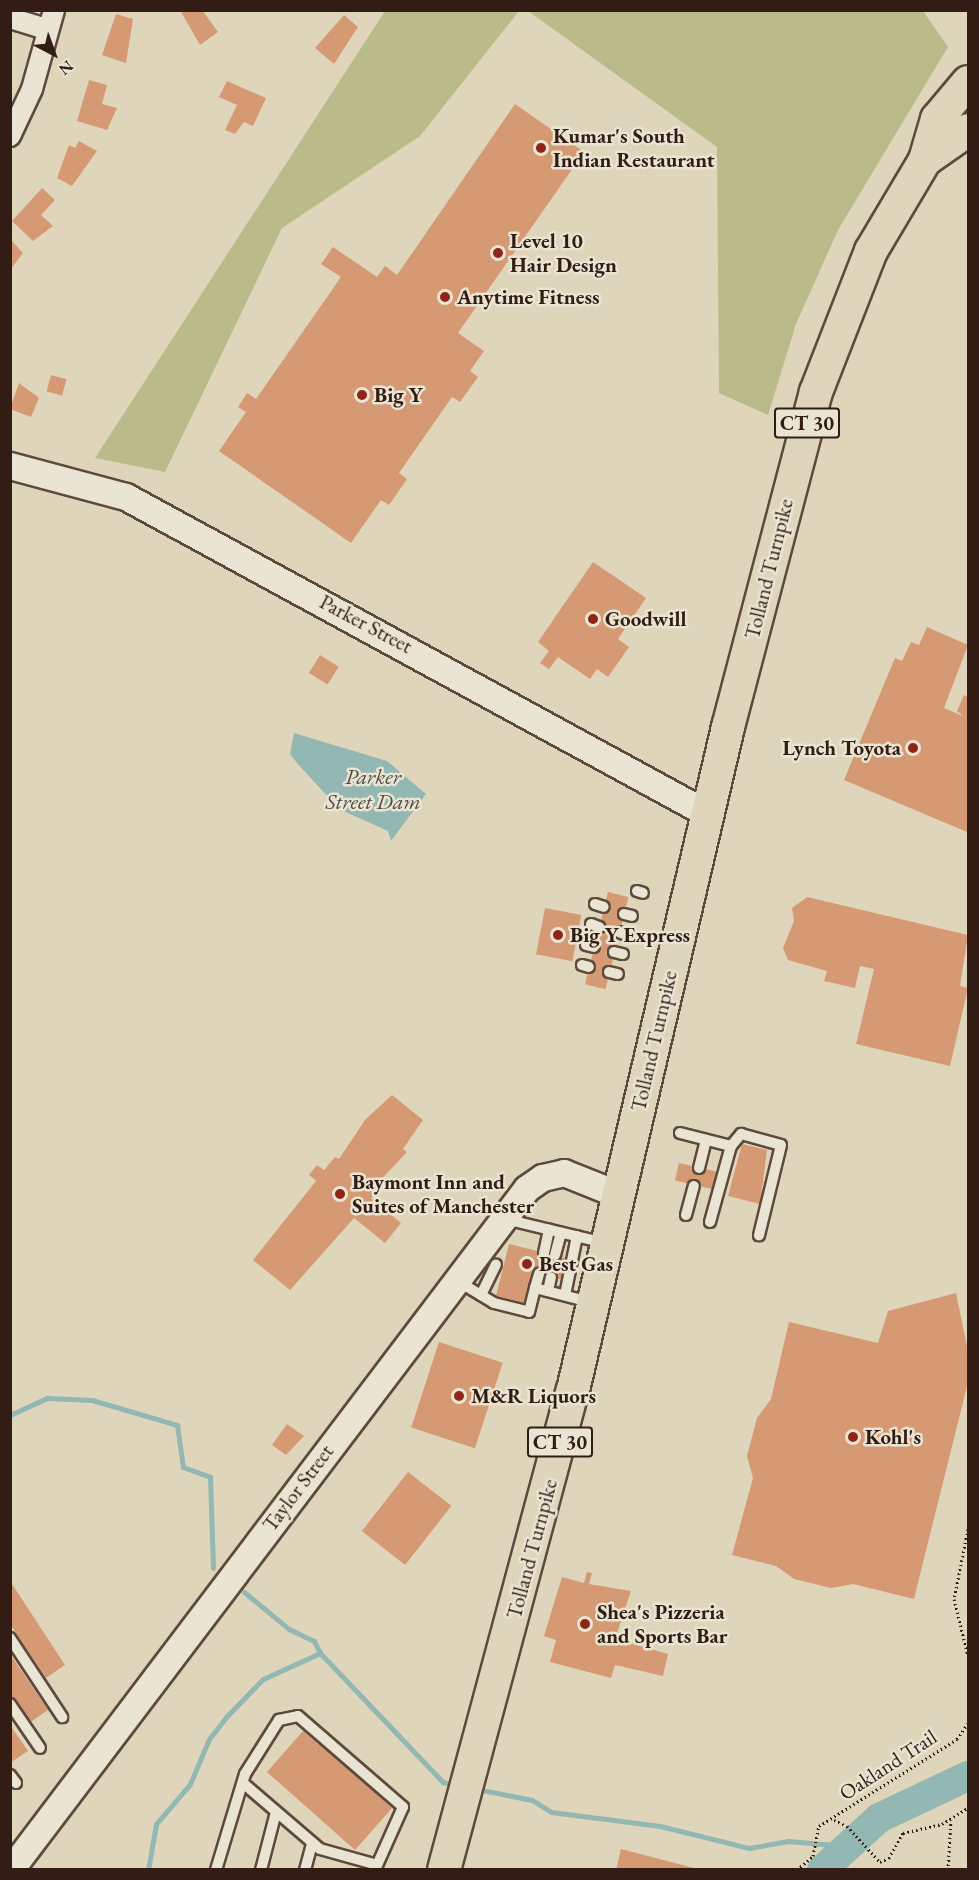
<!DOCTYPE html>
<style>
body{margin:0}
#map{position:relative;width:979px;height:1880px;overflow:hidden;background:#dfd5ba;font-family:"EB Garamond",serif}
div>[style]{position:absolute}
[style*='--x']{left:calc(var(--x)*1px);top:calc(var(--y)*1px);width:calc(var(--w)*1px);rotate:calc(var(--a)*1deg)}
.green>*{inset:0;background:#babb8a}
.water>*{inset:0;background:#93b8b3}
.stream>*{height:5px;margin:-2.5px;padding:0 2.5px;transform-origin:2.5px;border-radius:2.5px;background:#93b8b3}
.river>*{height:30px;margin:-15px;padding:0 15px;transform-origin:15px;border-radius:15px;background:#93b8b3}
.building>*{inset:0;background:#d59a74;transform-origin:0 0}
.path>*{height:3px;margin-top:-1.5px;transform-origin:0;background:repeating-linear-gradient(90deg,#321c13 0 1.5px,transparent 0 4.5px)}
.roads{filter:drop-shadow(2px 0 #5d4a3d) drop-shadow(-2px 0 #5d4a3d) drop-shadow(0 2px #5d4a3d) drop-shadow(0 -2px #5d4a3d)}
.service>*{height:10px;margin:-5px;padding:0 5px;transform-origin:5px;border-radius:5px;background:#eae4d2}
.minor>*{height:20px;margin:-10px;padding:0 10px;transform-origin:10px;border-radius:10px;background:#eae4d2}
.tertiary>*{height:26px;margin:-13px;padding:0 13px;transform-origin:13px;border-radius:13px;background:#eae4d2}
.primary>*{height:32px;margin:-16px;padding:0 16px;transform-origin:16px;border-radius:16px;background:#dfd5ba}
.dots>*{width:16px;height:16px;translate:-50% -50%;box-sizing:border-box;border:3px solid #eae4d2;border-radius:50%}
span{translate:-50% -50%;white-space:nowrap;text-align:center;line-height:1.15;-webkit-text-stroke:5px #eae4d2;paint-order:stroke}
.shield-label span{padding:2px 4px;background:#eae4d2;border:2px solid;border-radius:4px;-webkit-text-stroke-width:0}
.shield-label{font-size:20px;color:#321c13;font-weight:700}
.poi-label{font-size:21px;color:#321c13;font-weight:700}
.left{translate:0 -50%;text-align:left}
.right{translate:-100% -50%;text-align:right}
.street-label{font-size:21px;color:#321c13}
.water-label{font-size:22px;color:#4f4b43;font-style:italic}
.frame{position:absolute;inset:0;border:12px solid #321c13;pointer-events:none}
.north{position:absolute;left:24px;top:24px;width:60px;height:60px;-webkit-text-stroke:4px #eae4d2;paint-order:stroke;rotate:139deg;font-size:16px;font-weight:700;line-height:24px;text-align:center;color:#321c13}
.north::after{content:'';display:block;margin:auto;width:21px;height:27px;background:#321c13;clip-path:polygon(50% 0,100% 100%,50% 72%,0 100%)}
</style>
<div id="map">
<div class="green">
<div style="clip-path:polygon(385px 11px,519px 11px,420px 136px,282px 228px,165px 472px,95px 458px)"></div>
<div style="clip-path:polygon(528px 11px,923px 11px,948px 47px,838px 230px,796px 324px,768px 415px,719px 393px,717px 147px)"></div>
</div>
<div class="water">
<div style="clip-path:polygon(294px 733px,387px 761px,426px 794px,391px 841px,388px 831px,339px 809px,297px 763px,290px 754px)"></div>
</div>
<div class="stream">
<div style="--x:10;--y:1415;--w:41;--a:-24.7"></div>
<div style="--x:47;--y:1398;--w:45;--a:2.5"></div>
<div style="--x:92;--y:1400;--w:89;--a:16.4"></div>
<div style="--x:177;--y:1425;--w:42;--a:81.9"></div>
<div style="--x:183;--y:1467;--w:29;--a:20"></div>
<div style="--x:210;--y:1477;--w:91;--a:88.1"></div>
<div style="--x:244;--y:1592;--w:58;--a:39.4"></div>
<div style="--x:289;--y:1629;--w:28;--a:26"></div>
<div style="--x:314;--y:1641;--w:13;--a:63"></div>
<div style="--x:477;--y:1789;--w:56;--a:11.3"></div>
<div style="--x:532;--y:1800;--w:22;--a:32"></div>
<div style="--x:551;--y:1812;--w:110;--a:7.3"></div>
<div style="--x:660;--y:1826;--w:92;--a:13.9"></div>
<div style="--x:749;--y:1848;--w:40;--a:-10"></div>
<div style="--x:788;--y:1841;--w:57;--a:5"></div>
<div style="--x:148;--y:1870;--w:47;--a:-80.1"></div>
<div style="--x:156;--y:1824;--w:52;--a:-49.6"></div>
<div style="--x:190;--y:1784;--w:49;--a:-67.1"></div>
<div style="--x:209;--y:1739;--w:28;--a:-52"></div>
<div style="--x:226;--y:1717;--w:53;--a:-45.8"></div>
<div style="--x:263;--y:1679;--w:63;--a:-24.5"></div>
<div style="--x:320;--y:1653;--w:178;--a:46.4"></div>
<div style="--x:443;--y:1782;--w:13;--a:13"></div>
</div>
<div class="river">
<div style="--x:822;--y:1870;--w:77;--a:-42.4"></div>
<div style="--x:879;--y:1818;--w:98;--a:-25.3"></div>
</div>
<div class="building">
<div style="clip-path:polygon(180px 10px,202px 10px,218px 32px,200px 45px)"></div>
<div style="clip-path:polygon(116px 14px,133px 19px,126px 63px,102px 55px)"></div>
<div style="clip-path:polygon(344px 15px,358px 27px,334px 64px,315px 48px)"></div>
<div style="clip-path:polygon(89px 80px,107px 85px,102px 104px,117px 108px,107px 130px,77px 121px)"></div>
<div style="clip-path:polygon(227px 81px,266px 98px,253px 126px,244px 122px,235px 134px,225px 130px,237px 105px,219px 97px)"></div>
<div style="clip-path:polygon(515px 104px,584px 152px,458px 333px,484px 351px,470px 371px,478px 377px,460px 402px,452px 397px,399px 473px,407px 479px,389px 505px,381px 500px,351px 543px,219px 451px,246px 412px,238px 407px,247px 393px,256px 399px,341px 277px,321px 264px,333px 247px,377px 277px,385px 266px,397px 275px)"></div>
<div style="clip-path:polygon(79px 141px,97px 151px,72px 186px,57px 178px,69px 145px,75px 148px)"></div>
<div style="clip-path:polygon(42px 188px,55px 200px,41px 215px,53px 226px,33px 241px,12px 221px)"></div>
<div style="clip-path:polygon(10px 239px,23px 253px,10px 270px)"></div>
<div style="left:51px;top:375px;width:16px;height:17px;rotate:15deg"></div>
<div style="clip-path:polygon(19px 383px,39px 398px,31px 417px,10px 409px)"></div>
<div style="clip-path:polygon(593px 562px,646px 598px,618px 639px,629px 647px,608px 677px,597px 669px,590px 679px,558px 657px,549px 669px,540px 663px,549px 651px,538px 642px)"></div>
<div style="clip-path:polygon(927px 627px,968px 645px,944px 708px,963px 716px,957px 711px,964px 695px,968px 697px,967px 832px,844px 780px,895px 658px,902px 661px,911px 642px,919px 645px)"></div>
<div style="left:320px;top:655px;width:22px;height:21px;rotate:32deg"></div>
<div style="left:608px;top:892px;width:21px;height:95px;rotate:14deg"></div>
<div style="clip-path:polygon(807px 897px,968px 935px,960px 986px,968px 988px,950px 1066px,856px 1044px,874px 969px,860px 966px,855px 988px,824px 981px,827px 971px,788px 960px,783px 948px,794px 921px,792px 908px)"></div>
<div style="left:545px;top:908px;width:37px;height:47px;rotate:11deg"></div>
<div style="clip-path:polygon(392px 1095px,423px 1120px,403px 1149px,407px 1152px,374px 1187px,378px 1190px,371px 1198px,401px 1223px,385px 1243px,354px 1218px,290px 1290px,253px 1260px,316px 1181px,309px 1175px,317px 1165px,324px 1170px,335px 1157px,339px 1159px,365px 1120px)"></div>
<div style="clip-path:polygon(742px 1144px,767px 1150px,760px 1204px,728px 1196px)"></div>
<div style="left:679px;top:1163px;width:40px;height:18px;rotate:13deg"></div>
<div style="clip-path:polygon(509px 1244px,569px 1259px,564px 1280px,533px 1273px,526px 1303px,496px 1296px)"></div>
<div style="clip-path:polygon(956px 1293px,968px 1351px,968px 1382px,914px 1599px,853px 1584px,831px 1588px,794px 1579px,776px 1566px,732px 1555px,753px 1478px,747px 1456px,757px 1418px,771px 1399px,789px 1322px,878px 1343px,888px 1311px)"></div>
<div style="left:439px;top:1342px;width:67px;height:90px;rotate:18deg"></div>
<div style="clip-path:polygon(287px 1424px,304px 1436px,286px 1455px,272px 1445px)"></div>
<div style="left:408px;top:1472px;width:55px;height:75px;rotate:38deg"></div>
<div style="clip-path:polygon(587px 1572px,592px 1573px,589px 1584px,631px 1591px,615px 1639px,668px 1654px,663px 1676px,615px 1665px,611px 1678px,550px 1662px,556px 1640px,544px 1636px,562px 1577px,584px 1583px)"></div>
<div style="clip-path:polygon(10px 1581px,65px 1665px,46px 1678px,10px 1624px)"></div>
<div style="clip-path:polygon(10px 1654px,48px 1710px,29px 1723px,10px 1696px)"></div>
<div style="clip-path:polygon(10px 1725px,28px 1751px,10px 1763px)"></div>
<div style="clip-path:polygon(303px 1731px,318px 1744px,322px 1741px,392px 1808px,355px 1850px,267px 1772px)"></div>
<div style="clip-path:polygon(621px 1849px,698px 1869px,698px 1870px,616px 1870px)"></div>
</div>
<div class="path">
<div style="--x:968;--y:1529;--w:71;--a:101.3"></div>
<div style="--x:954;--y:1599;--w:59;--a:76.2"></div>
<div style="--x:834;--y:1820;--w:14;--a:25"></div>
<div style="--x:847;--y:1826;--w:49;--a:47.5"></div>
<div style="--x:880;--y:1862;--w:10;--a:-24"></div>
<div style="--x:889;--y:1858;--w:29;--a:-61"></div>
<div style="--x:903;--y:1833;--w:40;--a:-13"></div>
<div style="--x:942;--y:1824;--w:31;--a:-32"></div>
<div style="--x:797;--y:1870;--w:21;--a:-41"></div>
<div style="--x:813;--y:1856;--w:31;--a:-79"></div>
<div style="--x:819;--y:1826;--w:163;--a:-32.2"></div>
<div style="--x:957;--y:1739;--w:19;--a:-55"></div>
<div style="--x:948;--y:1870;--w:50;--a:-86.6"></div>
</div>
<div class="roads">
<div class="service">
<div style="--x:637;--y:891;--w:6;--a:18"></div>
<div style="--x:595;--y:904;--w:9;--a:18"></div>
<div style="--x:624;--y:914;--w:8;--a:14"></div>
<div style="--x:591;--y:924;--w:9;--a:21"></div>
<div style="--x:619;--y:932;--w:9;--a:21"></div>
<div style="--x:586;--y:945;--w:8;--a:14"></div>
<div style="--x:614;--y:952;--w:9;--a:13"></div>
<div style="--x:582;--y:965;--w:7;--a:16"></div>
<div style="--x:609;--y:972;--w:9;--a:13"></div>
<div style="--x:680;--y:1133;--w:53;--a:14.3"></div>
<div style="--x:731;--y:1146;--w:16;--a:-50"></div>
<div style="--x:741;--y:1134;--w:41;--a:15.4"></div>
<div style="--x:781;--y:1145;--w:93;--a:103.7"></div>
<div style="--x:699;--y:1168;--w:29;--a:-76"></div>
<div style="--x:686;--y:1215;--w:30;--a:-75"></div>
<div style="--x:505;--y:1219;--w:102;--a:13.6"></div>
<div style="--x:710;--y:1222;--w:79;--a:-74.6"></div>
<div style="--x:544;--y:1253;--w:24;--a:-78"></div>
<div style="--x:555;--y:1255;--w:23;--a:-75"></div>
<div style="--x:456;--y:1280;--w:44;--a:31.2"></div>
<div style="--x:494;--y:1303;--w:36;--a:14"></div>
<div style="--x:529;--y:1312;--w:25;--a:-76"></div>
<div style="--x:535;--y:1288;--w:57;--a:14.3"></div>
<div style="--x:535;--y:1288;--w:15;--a:-74"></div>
<div style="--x:548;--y:1291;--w:14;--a:-78"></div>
<div style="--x:481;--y:1295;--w:34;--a:-64"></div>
<div style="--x:565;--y:1295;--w:60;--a:-78.5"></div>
<div style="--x:10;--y:1638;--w:95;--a:56.6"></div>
<div style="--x:10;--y:1704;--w:53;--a:55.7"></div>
<div style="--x:10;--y:1775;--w:10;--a:53"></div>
<div style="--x:243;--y:1783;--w:101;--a:40.6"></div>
<div style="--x:320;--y:1849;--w:56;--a:15.5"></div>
<div style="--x:216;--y:1870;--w:100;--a:-73.2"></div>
<div style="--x:245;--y:1774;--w:64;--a:-57.8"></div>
<div style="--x:279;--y:1720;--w:19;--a:-12"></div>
<div style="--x:298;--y:1716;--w:139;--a:40.9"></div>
<div style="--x:403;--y:1807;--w:69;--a:114"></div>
<div style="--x:261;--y:1870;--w:60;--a:-75.5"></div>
<div style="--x:305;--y:1870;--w:28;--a:-75"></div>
</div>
<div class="minor">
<div style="--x:10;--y:18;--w:39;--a:17"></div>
<div style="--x:10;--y:136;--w:52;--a:-64.9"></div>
<div style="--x:32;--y:89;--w:82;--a:-74.4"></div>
</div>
<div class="tertiary">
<div style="--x:10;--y:466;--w:120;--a:15"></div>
<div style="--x:126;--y:497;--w:663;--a:28.58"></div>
<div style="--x:11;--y:1870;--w:854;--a:-52.85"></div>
<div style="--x:527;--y:1189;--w:19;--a:-35"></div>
<div style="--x:543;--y:1178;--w:22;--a:-13"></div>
<div style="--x:564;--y:1173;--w:59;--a:21.8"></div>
</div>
<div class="primary">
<div style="--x:925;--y:160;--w:52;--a:-34.9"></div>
<div style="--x:444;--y:1870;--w:497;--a:-75"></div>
<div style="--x:573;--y:1390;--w:681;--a:-76.84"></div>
<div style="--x:728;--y:727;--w:346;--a:-75.3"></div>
<div style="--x:816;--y:392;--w:151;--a:-68.7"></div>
<div style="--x:871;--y:251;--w:106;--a:-59.3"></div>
<div style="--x:925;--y:160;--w:43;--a:-73.7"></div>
<div style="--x:937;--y:119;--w:48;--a:-50"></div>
</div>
</div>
<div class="dots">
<div style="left:541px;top:148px;background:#8f2418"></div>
<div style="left:498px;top:253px;background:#8f2418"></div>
<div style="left:445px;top:297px;background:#8f2418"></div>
<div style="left:362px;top:395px;background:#8f2418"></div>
<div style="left:593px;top:619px;background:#8f2418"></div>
<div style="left:913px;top:748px;background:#8f2418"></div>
<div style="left:558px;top:935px;background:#8f2418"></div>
<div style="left:340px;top:1194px;background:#8f2418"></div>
<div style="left:527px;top:1264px;background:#8f2418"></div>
<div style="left:459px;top:1396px;background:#8f2418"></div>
<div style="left:853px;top:1437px;background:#8f2418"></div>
<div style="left:585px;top:1624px;background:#8f2418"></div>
</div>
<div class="shield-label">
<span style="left:807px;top:423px">CT 30</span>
<span style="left:560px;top:1442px">CT 30</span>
</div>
<div class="poi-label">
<span class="left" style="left:553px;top:148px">Kumar's South<br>Indian Restaurant</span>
<span class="left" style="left:510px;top:253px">Level 10<br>Hair Design</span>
<span class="left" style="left:457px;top:297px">Anytime Fitness</span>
<span class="left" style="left:374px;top:395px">Big Y</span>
<span class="left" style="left:605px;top:619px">Goodwill</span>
<span class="right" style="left:901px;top:748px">Lynch Toyota</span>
<span class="left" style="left:570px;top:935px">Big Y Express</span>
<span class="left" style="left:352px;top:1194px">Baymont Inn and<br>Suites of Manchester</span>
<span class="left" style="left:539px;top:1264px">Best Gas</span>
<span class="left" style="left:471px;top:1396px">M&amp;R Liquors</span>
<span class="left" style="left:865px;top:1437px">Kohl's</span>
<span class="left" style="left:597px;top:1624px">Shea's Pizzeria<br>and Sports Bar</span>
</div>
<div class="street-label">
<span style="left:769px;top:569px;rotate:-76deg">Tolland Turnpike</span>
<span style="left:366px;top:624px;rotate:28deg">Parker Street</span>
<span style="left:654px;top:1041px;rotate:-77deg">Tolland Turnpike</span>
<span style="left:298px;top:1488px;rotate:-53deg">Taylor Street</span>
<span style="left:532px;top:1549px;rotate:-75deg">Tolland Turnpike</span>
<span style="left:888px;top:1765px;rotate:-33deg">Oakland Trail</span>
</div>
<div class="water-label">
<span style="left:373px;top:789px">Parker<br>Street Dam</span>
</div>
<div class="frame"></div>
<div class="north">N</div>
</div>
